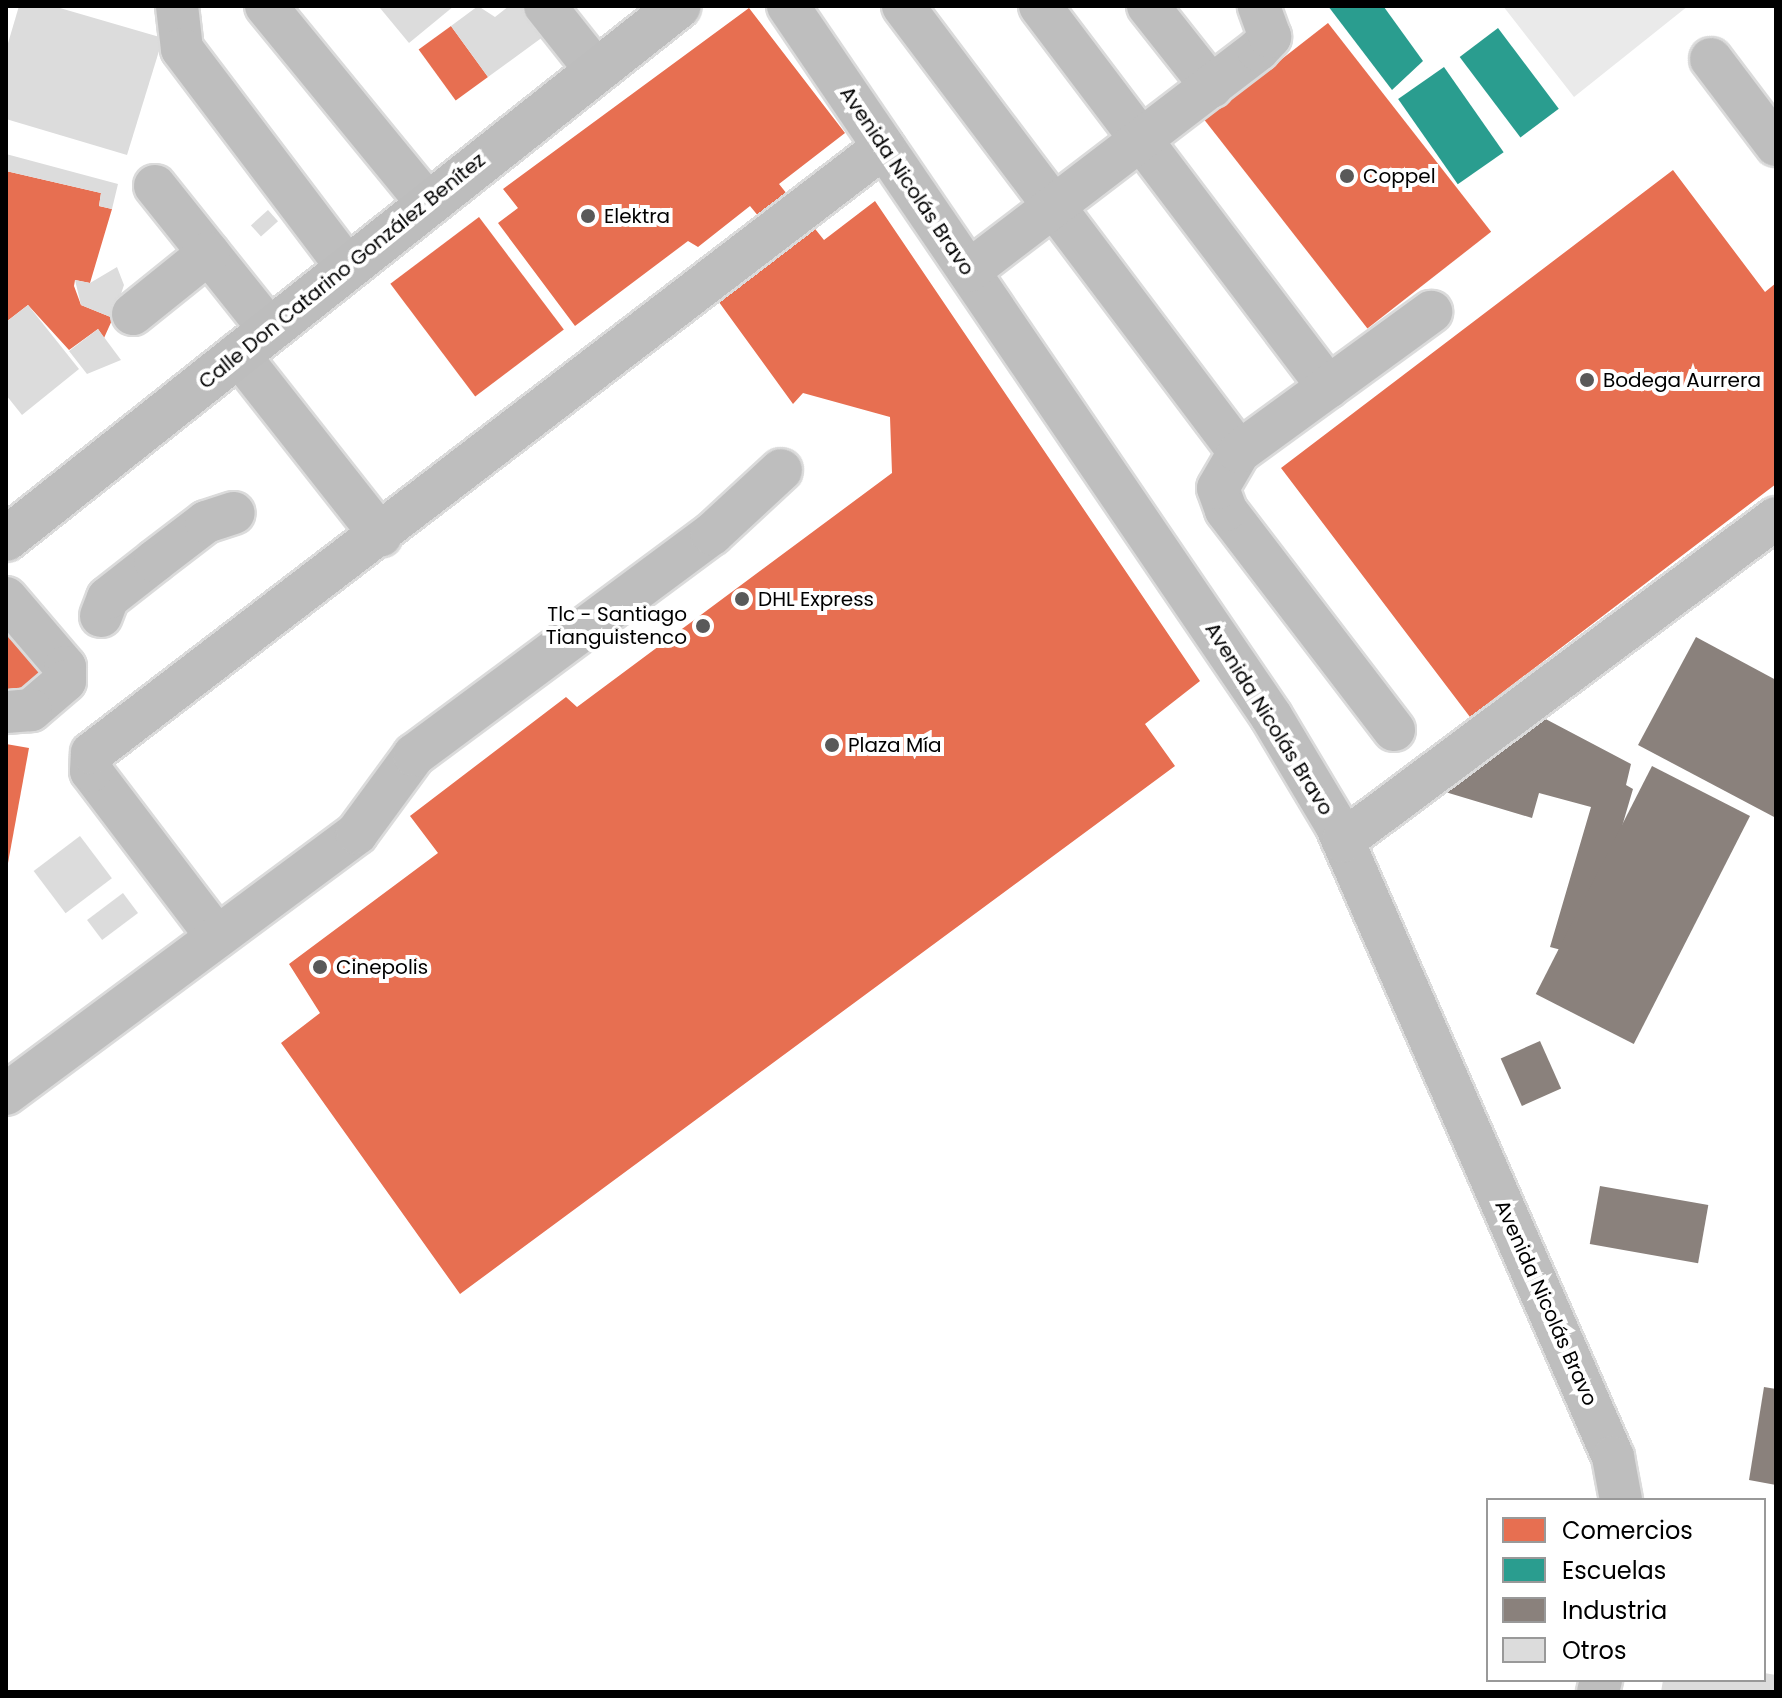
<!DOCTYPE html>
<meta charset="utf-8">
<style>
body{margin:0}
#map{position:relative;width:1782px;height:1698px;overflow:hidden;background:#fff;font-family:Poppins,sans-serif}
div>[style]{position:absolute}
[style*='--x']{left:calc(var(--x)*1px);top:calc(var(--y)*1px);width:calc(var(--w)*1px);rotate:calc(var(--a)*1deg)}
.green>*{inset:0;background:#eaeaea}
.shops>*{inset:0;background:#e76f51;transform-origin:0 0}
.schools>*{inset:0;background:#2a9d8f;transform-origin:0 0}
.industry>*{inset:0;background:#8a817c;transform-origin:0 0}
.building>*{inset:0;background:#dcdcdc;transform-origin:0 0}
.roads{filter:drop-shadow(2px 0 #dbdbdb) drop-shadow(-2px 0 #dbdbdb) drop-shadow(0 2px #dbdbdb) drop-shadow(0 -2px #dbdbdb)}
.minor>*{height:42px;margin:-21px;padding:0 21px;transform-origin:21px;border-radius:21px;background:#bebebe}
.major>*{height:44px;margin:-22px;padding:0 22px;transform-origin:22px;border-radius:22px;background:#bdbdbd}
.dots>*{width:22px;height:22px;translate:-50% -50%;box-sizing:border-box;border:4px solid #fff;border-radius:50%}
span{translate:-50% -50%;white-space:nowrap;text-align:center;line-height:1.15;-webkit-text-stroke:8px #fff;paint-order:stroke}
.poi-label{font-size:20px;color:#000}
.left{translate:0 -50%;text-align:left}
.right{translate:-100% -50%;text-align:right}
.street-label{font-size:20px;color:#000}
.frame{position:absolute;inset:0;border:8px solid #000;pointer-events:none}
.legend{position:absolute;left:1486px;top:1498px;width:280px;height:184px;box-sizing:border-box;background:#fff;border:2px solid #999;margin:0;padding:10px 14px;list-style:none;font-size:24px;color:#000}
.legend li{display:flex;align-items:center;gap:16px;height:40px}
.legend b{width:40px;border:2px solid #999}
</style>
<div id="map">
<div class="green">
<div style="clip-path:polygon(1503px 6px,1688px 6px,1574px 97px)"></div>
</div>
<div class="shops">
<div style="clip-path:polygon(749px 8px,845px 133px,779px 184px,824px 240px,875px 201px,1200px 681px,1145px 724px,1175px 766px,460px 1294px,281px 1043px,320px 1013px,289px 964px,438px 853px,410px 816px,566px 697px,577px 707px,892px 473px,890px 417px,803px 393px,793px 404px,716px 298px,783px 246px,750px 206px,698px 247px,688px 241px,575px 326px,498px 223px,518px 208px,503px 189px)"></div>
<div style="left:1328px;top:23px;width:265px;height:157px;rotate:52deg"></div>
<div style="left:451px;top:26px;width:63px;height:40px;rotate:54deg"></div>
<div style="clip-path:polygon(1673px 170px,1765px 292px,1776px 283px,1776px 484px,1470px 717px,1281px 468px)"></div>
<div style="clip-path:polygon(6px 171px,101px 193px,99px 206px,112px 209px,90px 283px,75px 280px,74px 286px,81px 305px,113px 318px,104px 338px,98px 329px,69px 350px,28px 305px,6px 322px)"></div>
<div style="left:479px;top:217px;width:141px;height:111px;rotate:53deg"></div>
<div style="clip-path:polygon(6px 616px,61px 680px,6px 702px)"></div>
<div style="clip-path:polygon(6px 744px,29px 748px,8px 863px,6px 863px)"></div>
</div>
<div class="schools">
<div style="clip-path:polygon(1328px 6px,1384px 7px,1423px 61px,1392px 90px)"></div>
<div style="left:1498px;top:28px;width:101px;height:48px;rotate:53deg"></div>
<div style="left:1444px;top:67px;width:104px;height:56px;rotate:55deg"></div>
</div>
<div class="industry">
<div style="clip-path:polygon(1696px 637px,1776px 680px,1776px 818px,1638px 745px)"></div>
<div style="clip-path:polygon(1538px 715px,1631px 764px,1626px 785px,1633px 789px,1584px 956px,1550px 947px,1591px 807px,1539px 793px,1532px 818px,1442px 791px)"></div>
<div style="left:1652px;top:766px;width:110px;height:256px;rotate:27deg"></div>
<div style="left:1540px;top:1041px;width:52px;height:43px;rotate:66deg"></div>
<div style="left:1600px;top:1186px;width:110px;height:59px;rotate:10deg"></div>
<div style="clip-path:polygon(1764px 1387px,1776px 1389px,1776px 1485px,1749px 1480px)"></div>
</div>
<div class="building">
<div style="clip-path:polygon(19px 6px,53px 6px,163px 38px,127px 155px,6px 119px,6px 50px)"></div>
<div style="clip-path:polygon(454px 6px,409px 43px,380px 8px,383px 6px)"></div>
<div style="clip-path:polygon(478px 6px,495px 17px,509px 6px,532px 6px,551px 31px,488px 77px,451px 26px)"></div>
<div style="clip-path:polygon(6px 154px,118px 184px,112px 209px,99px 206px,101px 193px,6px 171px)"></div>
<div style="left:268px;top:210px;width:15px;height:23px;rotate:48deg"></div>
<div style="clip-path:polygon(117px 267px,124px 285px,113px 318px,81px 305px,75px 280px,90px 283px)"></div>
<div style="clip-path:polygon(28px 305px,79px 369px,22px 415px,6px 395px,6px 322px)"></div>
<div style="clip-path:polygon(98px 329px,121px 360px,87px 374px,69px 351px)"></div>
<div style="left:80px;top:836px;width:53px;height:58px;rotate:53deg"></div>
<div style="left:123px;top:893px;width:25px;height:45px;rotate:53deg"></div>
<div style="clip-path:polygon(1764px 1673px,1776px 1675px,1776px 1692px,1661px 1692px,1663px 1680px,1764px 1680px)"></div>
</div>
<div class="roads">
<div class="minor">
<div style="--x:177;--y:6;--w:43;--a:83.4"></div>
<div style="--x:182;--y:49;--w:273;--a:52.9"></div>
<div style="--x:266;--y:6;--w:254;--a:50.7"></div>
<div style="--x:545;--y:6;--w:80;--a:51.6"></div>
<div style="--x:788;--y:6;--w:859;--a:55.77"></div>
<div style="--x:1271;--y:716;--w:127;--a:59.2"></div>
<div style="--x:1336;--y:825;--w:690;--a:66.33"></div>
<div style="--x:1613;--y:1457;--w:44;--a:79.5"></div>
<div style="--x:903;--y:6;--w:558;--a:53.01"></div>
<div style="--x:1040;--y:6;--w:478;--a:52.9"></div>
<div style="--x:1148;--y:6;--w:103;--a:51.7"></div>
<div style="--x:1711;--y:59;--w:108;--a:52.9"></div>
<div style="--x:155;--y:186;--w:183;--a:51.4"></div>
<div style="--x:969;--y:271;--w:364;--a:-37.4"></div>
<div style="--x:1258;--y:50;--w:18;--a:-47"></div>
<div style="--x:1270;--y:37;--w:33;--a:-110"></div>
<div style="--x:133;--y:314;--w:97;--a:-38.8"></div>
<div style="--x:238;--y:354;--w:231;--a:51.8"></div>
<div style="--x:6;--y:598;--w:91;--a:49.5"></div>
<div style="--x:65;--y:667;--w:14;--a:90"></div>
<div style="--x:65;--y:681;--w:45;--a:139.5"></div>
<div style="--x:31;--y:710;--w:25;--a:175"></div>
<div style="--x:101;--y:616;--w:19;--a:-69"></div>
<div style="--x:108;--y:598;--w:60;--a:-38.2"></div>
<div style="--x:155;--y:561;--w:64;--a:-37.4"></div>
<div style="--x:206;--y:522;--w:29;--a:-18"></div>
<div style="--x:1394;--y:730;--w:277;--a:-127.4"></div>
<div style="--x:1226;--y:510;--w:23;--a:-110"></div>
<div style="--x:1218;--y:488;--w:42;--a:-59.7"></div>
<div style="--x:1239;--y:452;--w:238;--a:-36.1"></div>
<div style="--x:1343;--y:841;--w:540;--a:-36.72"></div>
<div style="--x:217;--y:937;--w:208;--a:-127.2"></div>
<div style="--x:91;--y:771;--w:18;--a:-87"></div>
<div style="--x:92;--y:753;--w:997;--a:-37.42"></div>
<div style="--x:6;--y:1094;--w:437;--a:-36.6"></div>
<div style="--x:357;--y:833;--w:97;--a:-53.8"></div>
<div style="--x:414;--y:755;--w:371;--a:-36.6"></div>
<div style="--x:712;--y:534;--w:94;--a:-42.8"></div>
<div style="--x:1598;--y:1692;--w:12;--a:-76"></div>
</div>
<div class="major">
<div style="--x:6;--y:539;--w:858;--a:-38.38"></div>
</div>
</div>
<div class="dots">
<div style="left:1347px;top:176px;background:#595959"></div>
<div style="left:588px;top:216px;background:#595959"></div>
<div style="left:1587px;top:380px;background:#595959"></div>
<div style="left:742px;top:599px;background:#595959"></div>
<div style="left:703px;top:626px;background:#595959"></div>
<div style="left:832px;top:745px;background:#595959"></div>
<div style="left:320px;top:967px;background:#595959"></div>
</div>
<div class="poi-label">
<span class="left" style="left:1363px;top:176px">Coppel</span>
<span class="left" style="left:604px;top:216px">Elektra</span>
<span class="left" style="left:1603px;top:380px">Bodega Aurrera</span>
<span class="left" style="left:758px;top:599px">DHL Express</span>
<span class="right" style="left:687px;top:626px">Tlc - Santiago<br>Tianguistenco</span>
<span class="left" style="left:848px;top:745px">Plaza Mía</span>
<span class="left" style="left:336px;top:967px">Cinepolis</span>
</div>
<div class="street-label">
<span style="left:907px;top:181px;rotate:56deg">Avenida Nicolás Bravo</span>
<span style="left:342px;top:271px;rotate:-39deg">Calle Don Catarino González Benítez</span>
<span style="left:1269px;top:719px;rotate:58deg">Avenida Nicolás Bravo</span>
<span style="left:1546px;top:1303px;rotate:66deg">Avenida Nicolás Bravo</span>
</div>
<div class="frame"></div>
<ul class="legend">
<li><b style="height:22px;background:#e76f51"></b>Comercios</li>
<li><b style="height:22px;background:#2a9d8f"></b>Escuelas</li>
<li><b style="height:22px;background:#8a817c"></b>Industria</li>
<li><b style="height:22px;background:#dcdcdc"></b>Otros</li>
</ul>
</div>
